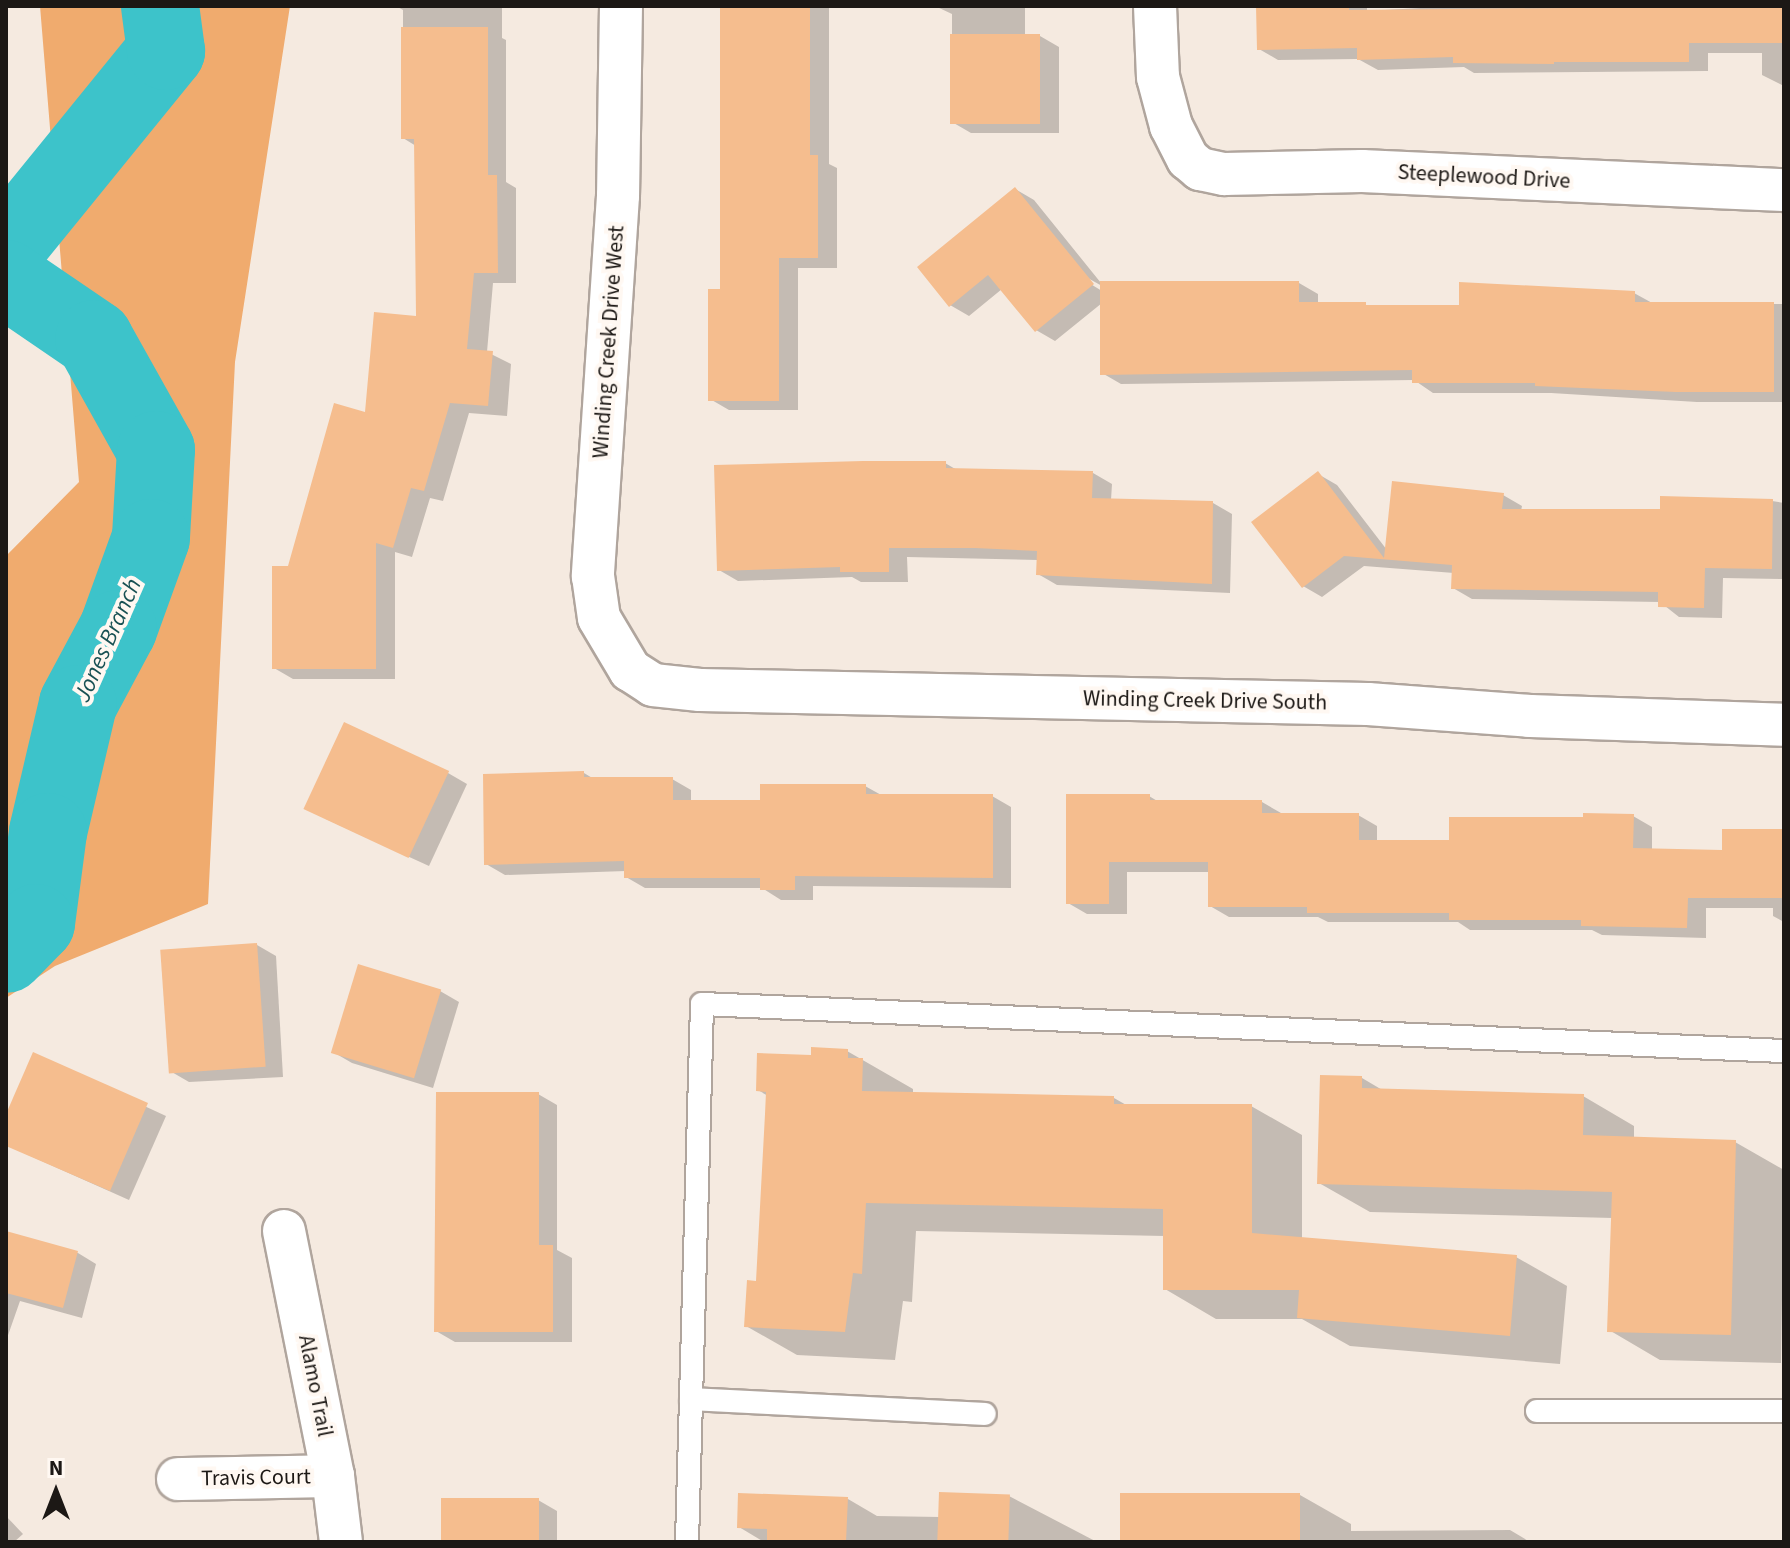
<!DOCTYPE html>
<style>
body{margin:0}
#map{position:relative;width:1790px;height:1548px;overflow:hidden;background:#f5eae0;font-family:"Source Sans 3",sans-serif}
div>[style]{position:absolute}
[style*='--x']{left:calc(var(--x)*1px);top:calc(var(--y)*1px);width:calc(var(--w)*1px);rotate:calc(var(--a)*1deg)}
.forest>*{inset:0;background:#f0ab6e}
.shadow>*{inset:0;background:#0003}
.river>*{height:78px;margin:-39px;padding:0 39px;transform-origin:39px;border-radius:39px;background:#3dc3ca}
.building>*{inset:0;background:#f5bd8e;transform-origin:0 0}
.roads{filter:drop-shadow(2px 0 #b0a59d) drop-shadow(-2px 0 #b0a59d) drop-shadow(0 2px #b0a59d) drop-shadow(0 -2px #b0a59d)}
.lane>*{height:22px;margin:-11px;padding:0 11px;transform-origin:11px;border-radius:11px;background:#fff}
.street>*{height:42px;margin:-21px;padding:0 21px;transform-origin:21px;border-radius:21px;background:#fff}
span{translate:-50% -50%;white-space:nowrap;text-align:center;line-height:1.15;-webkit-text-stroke:8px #fff8f2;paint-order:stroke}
.street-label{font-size:22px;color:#1c1815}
.water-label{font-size:24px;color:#195154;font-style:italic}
.frame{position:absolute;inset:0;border:8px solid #1c1815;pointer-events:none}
.north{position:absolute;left:16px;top:1452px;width:80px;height:80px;-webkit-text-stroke:6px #fff8f2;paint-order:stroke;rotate:0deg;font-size:22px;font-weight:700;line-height:32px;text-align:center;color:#1c1815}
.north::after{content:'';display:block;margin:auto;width:28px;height:36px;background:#1c1815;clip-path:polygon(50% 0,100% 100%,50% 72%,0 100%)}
</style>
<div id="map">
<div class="forest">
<div style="clip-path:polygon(40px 6px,290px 6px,235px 362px,208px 904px,55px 966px,6px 998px,6px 556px,79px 482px)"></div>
</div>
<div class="shadow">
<div style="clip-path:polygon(396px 6px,502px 6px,502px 38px,506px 40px,506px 182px,516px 188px,516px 283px,493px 283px,487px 352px,511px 364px,507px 416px,469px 413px,443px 501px,430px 498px,412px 557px,395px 552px,395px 679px,293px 679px,274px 668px,367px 414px,418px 318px,416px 146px,403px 138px,403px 10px)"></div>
<div style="clip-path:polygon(734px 6px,829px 6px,829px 164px,837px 168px,837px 268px,798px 268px,798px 410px,729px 410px,710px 399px,722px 291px)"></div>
<div style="clip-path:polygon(935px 6px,1025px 6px,1025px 36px,1040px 36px,1059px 47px,1059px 133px,971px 133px,952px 122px,952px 14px)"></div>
<div style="clip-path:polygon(1258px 6px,1367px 6px,1367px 11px,1456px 6px,1784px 6px,1784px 86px,1762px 75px,1762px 53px,1708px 53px,1708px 71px,1474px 73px,1464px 67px,1378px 70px,1358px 59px,1278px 60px,1259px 49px)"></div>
<div style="clip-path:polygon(evenodd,1015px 189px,1034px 200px,1101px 283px,1299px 283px,1318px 294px,1318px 304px,1371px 307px,1461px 307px,1634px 293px,1654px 304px,1784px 304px,1784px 402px,1697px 402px,1551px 393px,1433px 393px,1414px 380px,1121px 384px,1102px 373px,1102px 303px,1055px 341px,1036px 330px,1002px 289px,969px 316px,950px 305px,1015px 189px,1086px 277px,1102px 286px,1102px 291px,1084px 280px,1086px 277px)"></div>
<div style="clip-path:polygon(945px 463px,957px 470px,1093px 473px,1112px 484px,1111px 500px,1213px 503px,1232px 514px,1230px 593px,1057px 585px,1038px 574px,1038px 560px,907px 557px,908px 582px,861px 582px,852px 577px,738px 581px,719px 570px)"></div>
<div style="clip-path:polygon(1318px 474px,1337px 485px,1387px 550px,1503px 495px,1522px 506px,1521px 511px,1662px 511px,1772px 501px,1784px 503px,1784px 579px,1723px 578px,1722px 618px,1679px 617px,1660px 602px,1472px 599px,1453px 588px,1454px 573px,1364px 566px,1322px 597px,1303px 586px)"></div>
<div style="clip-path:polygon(448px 773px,467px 784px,429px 866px,326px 819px)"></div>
<div style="clip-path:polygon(584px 773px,594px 779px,672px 779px,691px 790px,691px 802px,762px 802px,865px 786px,883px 796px,992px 796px,1011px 807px,1011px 888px,813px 886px,813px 900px,781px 900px,762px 888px,645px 888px,626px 877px,626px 871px,505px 875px,486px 864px)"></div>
<div style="clip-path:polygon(1149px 796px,1159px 802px,1262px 802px,1281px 813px,1358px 815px,1377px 826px,1377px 842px,1451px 842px,1633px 816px,1652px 827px,1652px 850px,1724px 852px,1784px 832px,1784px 922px,1773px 916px,1773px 908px,1706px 908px,1706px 938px,1602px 935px,1592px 930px,1470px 930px,1458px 922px,1328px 922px,1318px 917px,1229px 917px,1210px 906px,1210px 872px,1127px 872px,1127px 914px,1087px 914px,1068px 903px)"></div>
<div style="clip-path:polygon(257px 945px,276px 956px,283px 1077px,189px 1082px,170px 1071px)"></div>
<div style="clip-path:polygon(440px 991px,459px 1002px,433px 1088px,352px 1063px,333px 1052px)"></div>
<div style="clip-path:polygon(847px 1051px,913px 1089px,913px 1094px,1114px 1098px,1128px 1106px,1251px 1106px,1302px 1135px,1302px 1239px,1516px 1257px,1567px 1286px,1560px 1364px,1350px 1346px,1302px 1319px,1216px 1319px,1165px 1289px,1165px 1236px,916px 1231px,912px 1302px,903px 1301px,895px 1360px,797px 1355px,746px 1326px,758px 1283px,768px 1096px,758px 1090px,813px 1057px)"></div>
<div style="clip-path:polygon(34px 1055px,166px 1116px,129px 1200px,6px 1145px,6px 1119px)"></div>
<div style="clip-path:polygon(1362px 1078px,1384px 1091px,1583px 1096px,1634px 1126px,1634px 1139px,1735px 1142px,1784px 1170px,1781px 1363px,1660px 1360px,1609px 1330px,1613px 1218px,1370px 1212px,1319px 1183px)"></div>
<div style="clip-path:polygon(538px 1094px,557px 1105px,557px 1250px,572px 1258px,572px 1342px,455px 1342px,436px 1331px)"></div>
<div style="clip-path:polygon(6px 1233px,78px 1253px,96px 1264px,82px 1318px,20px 1301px,6px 1341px)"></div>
<div style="clip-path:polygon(1300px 1495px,1351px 1524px,1351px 1531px,1510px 1530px,1530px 1542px,1122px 1542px)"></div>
<div style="clip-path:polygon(1009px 1496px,1097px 1542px,764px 1542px,739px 1527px,848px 1499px,877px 1516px,941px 1517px)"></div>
<div style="clip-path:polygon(538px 1500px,557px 1511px,557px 1542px,443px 1542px)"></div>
<div style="clip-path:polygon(6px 1516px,23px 1534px,14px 1542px,6px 1542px)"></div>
</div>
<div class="river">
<div style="--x:6;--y:248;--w:254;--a:-50.9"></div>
<div style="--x:166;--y:51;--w:45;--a:-97.6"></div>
<div style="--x:6;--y:279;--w:107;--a:34.3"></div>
<div style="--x:94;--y:339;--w:127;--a:60.8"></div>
<div style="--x:156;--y:450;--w:88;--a:93.3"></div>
<div style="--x:151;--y:538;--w:97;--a:109.9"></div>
<div style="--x:118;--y:629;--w:85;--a:118.1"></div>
<div style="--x:78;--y:704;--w:131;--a:103.2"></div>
<div style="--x:48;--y:832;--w:92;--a:97.5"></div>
<div style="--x:36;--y:923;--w:43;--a:134.1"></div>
</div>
<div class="building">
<div style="clip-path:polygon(1256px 6px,1349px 6px,1349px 10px,1784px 6px,1784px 43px,1689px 43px,1689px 62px,1554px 62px,1554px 64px,1453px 63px,1453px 57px,1357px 60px,1357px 48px,1257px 50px)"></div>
<div style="clip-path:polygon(720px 7px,810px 7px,810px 155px,818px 155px,818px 258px,779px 258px,779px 401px,708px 401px,708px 289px,720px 289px)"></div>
<div style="clip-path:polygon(401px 27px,488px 27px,488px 175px,497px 175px,498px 273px,474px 273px,467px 349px,493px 351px,488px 406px,450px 403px,424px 491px,411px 488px,393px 548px,376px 543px,376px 669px,272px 669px,272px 566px,288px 566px,334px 403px,365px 412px,374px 312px,416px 316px,414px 139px,401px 139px)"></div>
<div style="left:950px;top:34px;width:90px;height:90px"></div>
<div style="clip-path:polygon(1015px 187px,1094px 284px,1035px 332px,988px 275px,949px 307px,917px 267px)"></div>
<div style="clip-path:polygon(1100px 281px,1299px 281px,1299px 302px,1366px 302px,1366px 305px,1459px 305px,1459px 282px,1635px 291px,1635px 302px,1774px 302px,1774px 392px,1676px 392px,1535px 386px,1535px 383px,1412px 383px,1412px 370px,1100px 375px)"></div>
<div style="clip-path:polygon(863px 461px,946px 461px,946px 468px,1093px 471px,1092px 498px,1213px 501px,1212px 584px,1036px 575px,1037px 551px,975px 548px,889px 548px,889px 572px,840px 572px,840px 567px,717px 571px,714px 465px)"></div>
<div style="clip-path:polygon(1318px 471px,1384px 558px,1392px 481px,1504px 493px,1502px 509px,1660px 509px,1660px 496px,1773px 499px,1772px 569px,1705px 568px,1704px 608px,1658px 607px,1658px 592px,1451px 589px,1452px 565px,1344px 556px,1302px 588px,1251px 522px)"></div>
<div style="left:344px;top:722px;width:116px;height:96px;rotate:25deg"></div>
<div style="clip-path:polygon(584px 771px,584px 777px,673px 777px,673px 800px,760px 800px,760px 784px,866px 784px,866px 794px,993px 794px,993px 878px,795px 876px,795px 890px,760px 890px,760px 878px,624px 878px,624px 861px,484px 865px,483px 774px)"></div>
<div style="clip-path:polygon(1066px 794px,1150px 794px,1150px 800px,1262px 800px,1262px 813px,1359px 813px,1359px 840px,1449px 840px,1449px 817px,1583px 817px,1583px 813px,1634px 814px,1633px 848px,1722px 850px,1722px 829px,1784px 829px,1784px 898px,1688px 898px,1687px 928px,1581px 926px,1581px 920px,1449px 920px,1449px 913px,1307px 913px,1307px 907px,1208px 907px,1208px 862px,1109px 862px,1109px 904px,1066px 904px)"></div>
<div style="left:257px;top:943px;width:124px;height:97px;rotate:86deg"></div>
<div style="left:358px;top:964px;width:87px;height:93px;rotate:17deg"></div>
<div style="clip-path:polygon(811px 1047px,848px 1049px,848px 1058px,863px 1058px,862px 1091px,1114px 1096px,1114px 1104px,1252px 1104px,1252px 1233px,1517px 1255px,1510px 1336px,1297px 1318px,1299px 1290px,1163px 1290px,1163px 1209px,866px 1203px,862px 1274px,853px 1273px,845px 1332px,744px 1327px,747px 1280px,756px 1281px,765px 1114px,766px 1092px,756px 1091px,757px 1053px,811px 1055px)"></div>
<div style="clip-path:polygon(33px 1052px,148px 1103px,110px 1191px,6px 1146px,6px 1114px)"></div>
<div style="clip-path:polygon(1320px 1075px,1362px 1076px,1362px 1088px,1584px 1094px,1583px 1135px,1736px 1140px,1731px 1335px,1607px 1332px,1612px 1192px,1317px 1184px)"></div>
<div style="clip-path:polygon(436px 1092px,539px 1092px,539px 1245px,553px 1245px,553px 1332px,434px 1332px)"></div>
<div style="clip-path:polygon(6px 1231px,78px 1251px,63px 1308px,6px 1293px)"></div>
<div style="left:939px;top:1492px;width:71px;height:50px;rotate:2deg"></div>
<div style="clip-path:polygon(738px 1493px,848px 1497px,846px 1542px,767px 1542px,767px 1529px,737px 1528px)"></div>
<div style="left:1120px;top:1493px;width:180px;height:49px"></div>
<div style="left:441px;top:1498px;width:98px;height:44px"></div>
</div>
<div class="roads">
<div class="lane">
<div style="--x:691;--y:1399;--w:294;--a:2.9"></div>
<div style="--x:1537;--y:1411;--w:247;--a:0"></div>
<div style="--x:687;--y:1542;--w:538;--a:-88.4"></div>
<div style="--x:702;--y:1004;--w:1083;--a:2.49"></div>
</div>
<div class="street">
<div style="--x:621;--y:6;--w:190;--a:90.9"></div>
<div style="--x:618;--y:196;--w:381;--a:93.8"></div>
<div style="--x:593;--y:576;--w:42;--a:81.9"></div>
<div style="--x:599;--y:618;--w:61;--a:59.2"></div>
<div style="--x:630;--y:670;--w:27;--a:33"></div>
<div style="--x:653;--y:685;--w:47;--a:6.1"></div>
<div style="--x:700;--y:690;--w:668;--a:1.2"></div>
<div style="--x:1368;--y:704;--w:162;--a:4.2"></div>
<div style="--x:1530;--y:716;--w:254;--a:2"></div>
<div style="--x:1155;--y:6;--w:71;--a:87.6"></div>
<div style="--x:1158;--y:77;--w:51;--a:75.1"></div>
<div style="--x:1171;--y:126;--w:37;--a:63"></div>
<div style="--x:1188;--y:159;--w:16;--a:40"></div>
<div style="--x:1200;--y:169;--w:25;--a:12"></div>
<div style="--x:1224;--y:174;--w:138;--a:-1.2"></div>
<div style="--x:1362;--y:171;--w:422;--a:2.6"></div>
<div style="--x:284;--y:1231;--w:250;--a:78.7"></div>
<div style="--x:333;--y:1476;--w:66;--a:83.1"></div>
<div style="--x:178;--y:1479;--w:155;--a:-1.1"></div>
</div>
</div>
<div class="street-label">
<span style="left:1484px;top:177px;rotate:3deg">Steeplewood Drive</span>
<span style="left:609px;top:342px;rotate:-86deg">Winding Creek Drive West</span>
<span style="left:1205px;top:701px;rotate:1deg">Winding Creek Drive South</span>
<span style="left:315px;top:1386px;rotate:79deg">Alamo Trail</span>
<span style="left:256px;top:1478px;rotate:-1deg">Travis Court</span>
</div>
<div class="water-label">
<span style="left:108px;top:640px;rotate:-66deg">Jones Branch</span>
</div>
<div class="frame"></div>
<div class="north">N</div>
</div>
